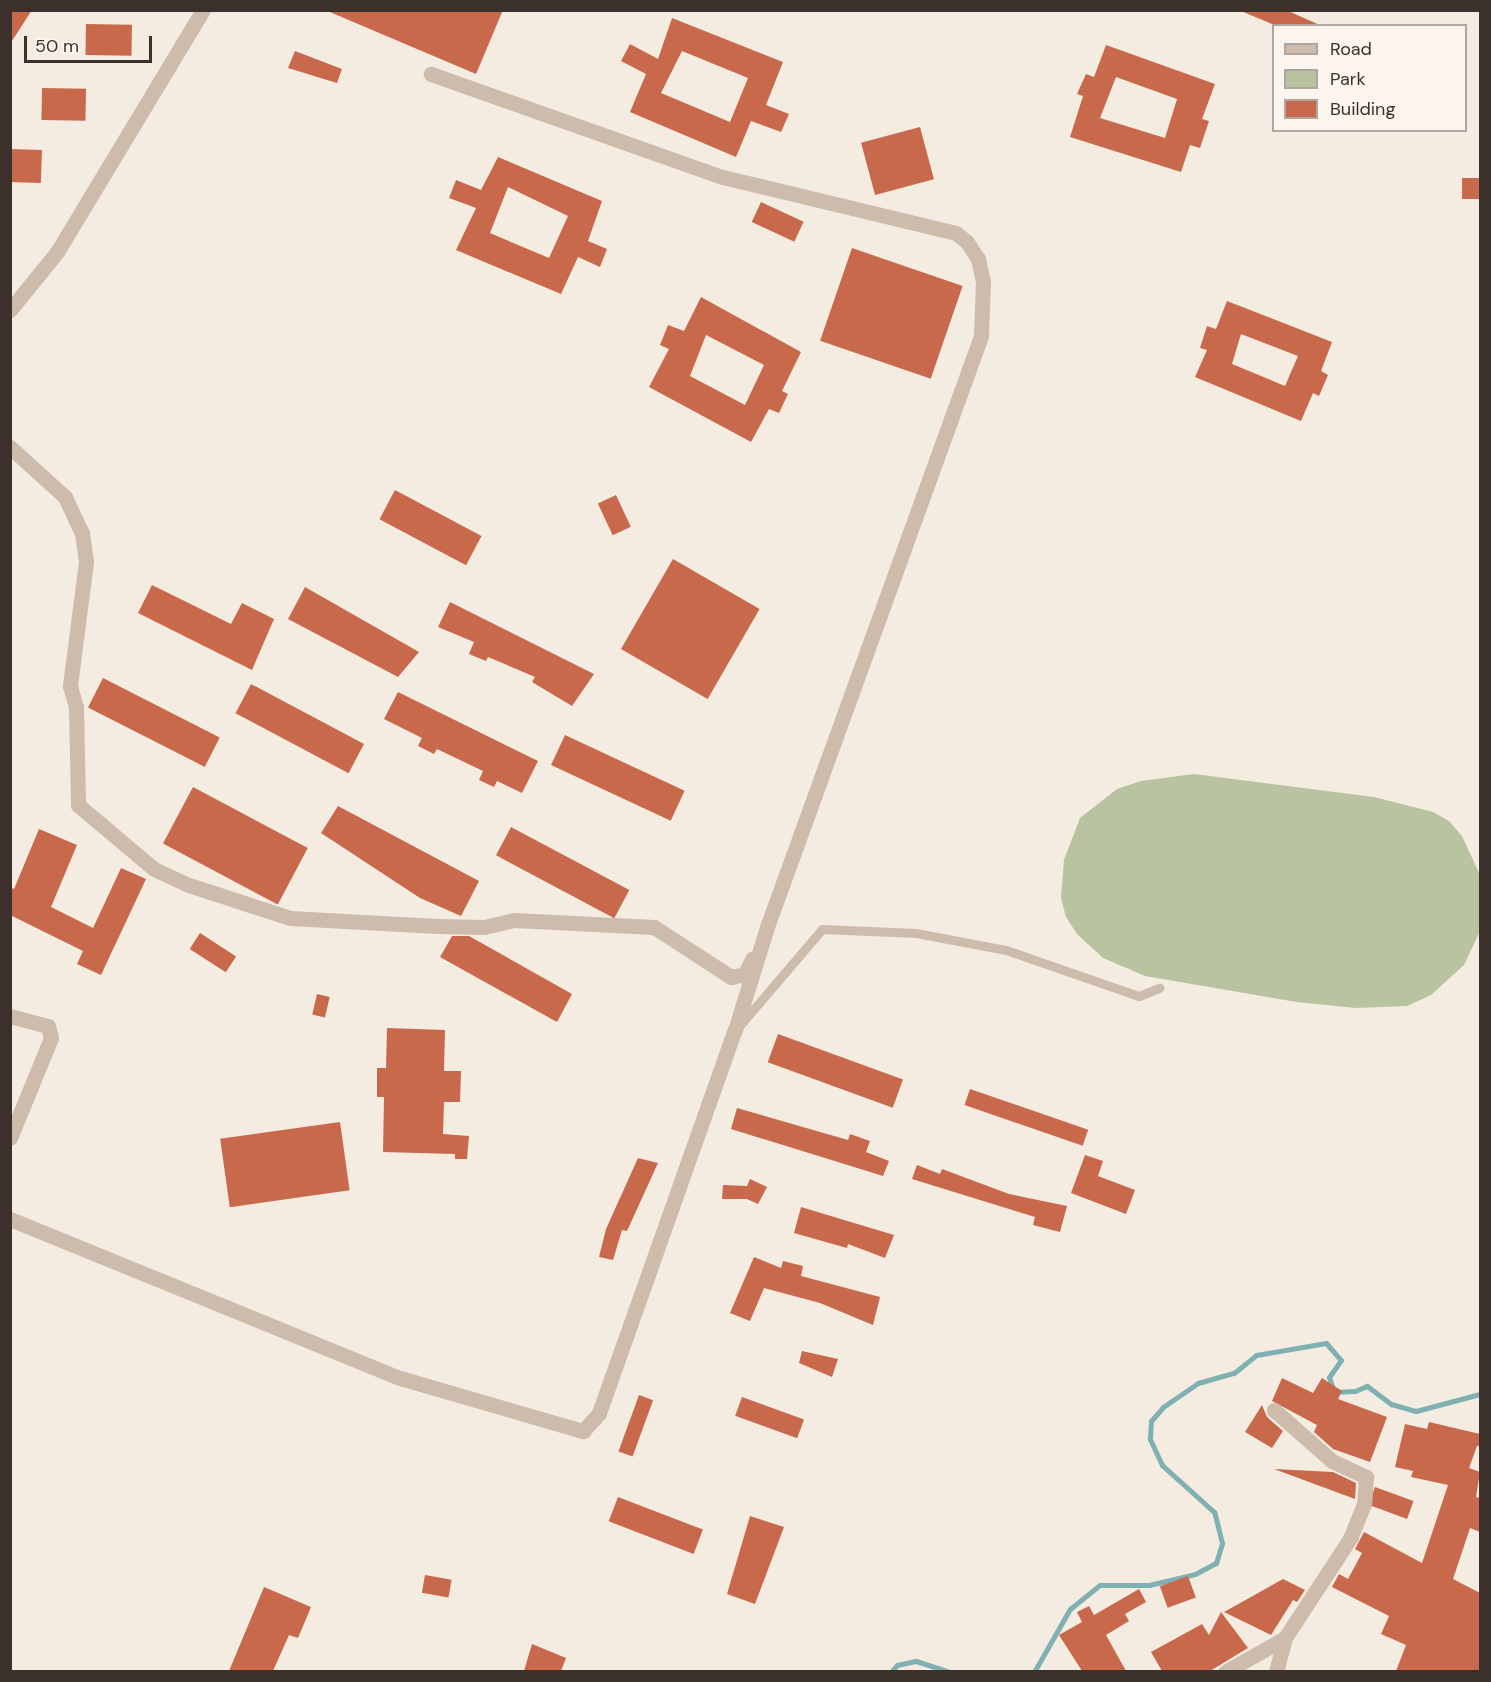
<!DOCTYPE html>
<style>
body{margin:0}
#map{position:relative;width:1491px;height:1682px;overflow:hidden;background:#f4ebe1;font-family:"DM Sans",sans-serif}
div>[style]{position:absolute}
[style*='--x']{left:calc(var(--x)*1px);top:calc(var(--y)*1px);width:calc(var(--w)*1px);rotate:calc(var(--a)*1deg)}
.green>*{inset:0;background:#b8c4a0}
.stream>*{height:5px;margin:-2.5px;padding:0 2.5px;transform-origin:2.5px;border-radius:2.5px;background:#7fb0b2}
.building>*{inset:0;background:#c8694b;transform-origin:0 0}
.lane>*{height:9px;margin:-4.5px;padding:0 4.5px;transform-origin:4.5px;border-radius:4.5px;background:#cdbbac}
.street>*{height:15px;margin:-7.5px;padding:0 7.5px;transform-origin:7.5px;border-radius:7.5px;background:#cdbbac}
span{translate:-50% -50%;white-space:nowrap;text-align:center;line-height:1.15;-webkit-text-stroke:4.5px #fbf5ee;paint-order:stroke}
.frame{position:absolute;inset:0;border:12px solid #3b302b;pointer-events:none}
.legend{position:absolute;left:1272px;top:24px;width:195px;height:108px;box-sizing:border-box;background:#fbf5ee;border:2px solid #aea6a0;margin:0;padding:8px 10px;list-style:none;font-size:18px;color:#3b302b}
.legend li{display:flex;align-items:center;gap:12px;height:30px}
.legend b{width:30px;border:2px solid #aea6a0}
.scale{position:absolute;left:24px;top:36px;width:128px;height:27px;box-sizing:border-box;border:3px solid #3b302b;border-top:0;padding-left:8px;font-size:18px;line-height:21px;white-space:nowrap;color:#3b302b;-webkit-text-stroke:4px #fbf5ee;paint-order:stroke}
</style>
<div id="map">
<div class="green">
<div style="clip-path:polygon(1194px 774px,1374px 797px,1433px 812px,1449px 821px,1462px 836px,1480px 875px,1480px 931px,1464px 965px,1431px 995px,1407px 1006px,1356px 1008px,1297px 1002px,1145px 976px,1103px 958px,1077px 934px,1066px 917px,1061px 898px,1064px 860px,1080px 818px,1117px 789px,1141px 781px)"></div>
</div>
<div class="stream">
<div style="--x:891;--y:1672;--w:9;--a:-49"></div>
<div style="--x:897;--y:1665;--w:19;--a:-12"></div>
<div style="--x:916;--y:1661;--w:36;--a:18"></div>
<div style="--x:1034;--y:1672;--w:73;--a:-60.3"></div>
<div style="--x:1070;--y:1609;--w:38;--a:-39"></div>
<div style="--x:1100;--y:1585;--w:49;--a:0"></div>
<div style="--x:1149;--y:1585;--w:47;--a:-13.4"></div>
<div style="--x:1195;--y:1574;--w:24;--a:-28"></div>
<div style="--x:1216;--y:1563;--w:21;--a:-73"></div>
<div style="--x:1222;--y:1543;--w:32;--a:-104"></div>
<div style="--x:1214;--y:1512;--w:70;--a:-137.9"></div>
<div style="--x:1162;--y:1465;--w:29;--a:-115"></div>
<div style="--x:1150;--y:1439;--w:18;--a:-87"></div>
<div style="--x:1151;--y:1421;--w:18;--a:-49"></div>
<div style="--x:1163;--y:1407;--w:42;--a:-34.4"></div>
<div style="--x:1198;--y:1383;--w:37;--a:-16"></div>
<div style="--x:1234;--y:1373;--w:28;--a:-39"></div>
<div style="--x:1256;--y:1355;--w:71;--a:-9.7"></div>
<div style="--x:1326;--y:1343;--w:23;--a:49"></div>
<div style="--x:1341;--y:1360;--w:21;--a:125"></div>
<div style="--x:1329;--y:1377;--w:16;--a:72"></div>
<div style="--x:1334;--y:1392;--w:21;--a:-3"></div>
<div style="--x:1355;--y:1391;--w:13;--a:-23"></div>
<div style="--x:1367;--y:1386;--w:30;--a:37"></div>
<div style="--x:1391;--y:1404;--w:26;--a:16"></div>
<div style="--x:1416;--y:1411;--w:66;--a:-14.9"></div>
</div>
<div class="building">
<div style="clip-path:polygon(10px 10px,32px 10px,10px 44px)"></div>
<div style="clip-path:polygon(325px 10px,503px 10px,476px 74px)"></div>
<div style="clip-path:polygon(1286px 10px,1322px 26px,1277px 26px,1241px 11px)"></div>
<div style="clip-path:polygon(evenodd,672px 18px,783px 62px,766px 105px,789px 114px,781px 132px,751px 121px,736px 157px,630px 112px,646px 74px,621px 61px,630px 44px,658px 59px,672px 18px,682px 51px,748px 78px,730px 122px,661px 93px,682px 51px)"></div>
<div style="left:86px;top:24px;width:46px;height:31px;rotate:1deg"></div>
<div style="clip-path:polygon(evenodd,1106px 45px,1215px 84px,1202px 119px,1209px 121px,1200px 148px,1190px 145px,1181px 172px,1070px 137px,1083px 96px,1077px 94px,1086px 74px,1094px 77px,1106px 45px,1116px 77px,1177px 99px,1165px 138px,1100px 118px,1116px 77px)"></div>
<div style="clip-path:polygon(295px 51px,342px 69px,337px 83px,288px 68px)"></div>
<div style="left:42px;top:88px;width:44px;height:32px;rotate:1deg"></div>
<div style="left:920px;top:127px;width:54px;height:61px;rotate:75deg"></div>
<div style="left:10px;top:149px;width:32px;height:33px;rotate:2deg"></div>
<div style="clip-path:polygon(evenodd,498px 157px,602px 201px,588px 241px,607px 249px,600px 267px,578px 257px,561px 294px,456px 250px,476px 208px,449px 198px,456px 180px,481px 190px,498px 157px,508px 187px,568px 216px,549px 258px,490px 233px,508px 187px)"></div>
<div style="left:1462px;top:178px;width:18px;height:21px"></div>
<div style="left:761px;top:202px;width:47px;height:22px;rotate:25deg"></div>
<div style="left:852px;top:248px;width:117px;height:98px;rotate:19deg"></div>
<div style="clip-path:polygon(evenodd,701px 297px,801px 352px,782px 391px,788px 394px,779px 413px,769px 409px,751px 442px,649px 387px,669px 349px,660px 345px,668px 325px,684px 331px,701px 297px,706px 335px,764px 365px,745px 405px,690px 376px,706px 335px)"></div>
<div style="clip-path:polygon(evenodd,1227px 301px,1332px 342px,1321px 371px,1328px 375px,1319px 396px,1313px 393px,1301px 421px,1195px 377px,1207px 350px,1200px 348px,1207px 326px,1216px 329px,1227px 301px,1241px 334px,1298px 356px,1285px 386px,1232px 364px,1241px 334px)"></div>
<div style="left:395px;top:490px;width:98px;height:33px;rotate:28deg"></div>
<div style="left:616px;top:495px;width:35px;height:20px;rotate:65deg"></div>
<div style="left:673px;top:559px;width:100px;height:104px;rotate:30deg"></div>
<div style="clip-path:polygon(152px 585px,231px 624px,242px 603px,274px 619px,252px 670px,138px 613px)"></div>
<div style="clip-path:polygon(305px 587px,419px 652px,398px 677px,288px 619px)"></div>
<div style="clip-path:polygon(450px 602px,594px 674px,572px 706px,532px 682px,535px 677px,488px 657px,486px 661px,469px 654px,474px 642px,438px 627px)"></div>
<div style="left:103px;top:678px;width:131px;height:33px;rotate:27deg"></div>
<div style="left:251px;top:684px;width:128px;height:33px;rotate:28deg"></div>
<div style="clip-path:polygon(398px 692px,538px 761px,522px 793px,497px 781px,494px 787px,479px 780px,483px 771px,437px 749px,434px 754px,418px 746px,422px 738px,384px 719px)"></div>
<div style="left:565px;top:735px;width:132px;height:33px;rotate:25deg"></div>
<div style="left:193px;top:787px;width:130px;height:64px;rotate:28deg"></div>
<div style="clip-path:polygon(338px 806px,479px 881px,461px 916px,420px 898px,321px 833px)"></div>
<div style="left:511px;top:827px;width:134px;height:32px;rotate:28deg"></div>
<div style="clip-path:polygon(39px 829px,77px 845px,51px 907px,93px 928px,121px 868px,146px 879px,101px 975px,77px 964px,83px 951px,10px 915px,10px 887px,14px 889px)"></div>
<div style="left:200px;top:933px;width:43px;height:19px;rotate:33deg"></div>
<div style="clip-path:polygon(452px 936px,469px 936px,572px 994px,557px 1022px,440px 957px)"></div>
<div style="left:317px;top:994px;width:13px;height:21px;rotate:13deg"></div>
<div style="clip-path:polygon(387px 1028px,445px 1030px,444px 1071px,461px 1071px,460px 1102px,444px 1102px,443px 1134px,469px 1136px,467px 1159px,455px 1159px,455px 1154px,383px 1152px,384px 1097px,377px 1097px,377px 1068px,386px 1068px)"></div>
<div style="left:778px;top:1034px;width:133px;height:30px;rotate:20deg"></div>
<div style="left:970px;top:1089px;width:125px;height:17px;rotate:19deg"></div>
<div style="clip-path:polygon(737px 1108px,848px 1140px,850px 1134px,870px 1141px,866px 1152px,889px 1161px,883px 1176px,731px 1129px)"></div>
<div style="left:340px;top:1122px;width:69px;height:121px;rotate:82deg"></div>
<div style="clip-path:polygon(1085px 1155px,1103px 1161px,1098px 1176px,1135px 1190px,1126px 1214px,1071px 1193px)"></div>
<div style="clip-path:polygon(638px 1158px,658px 1163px,627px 1231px,622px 1230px,613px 1260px,599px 1257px,606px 1229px)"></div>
<div style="clip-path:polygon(917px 1165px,940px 1174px,942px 1169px,1009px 1194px,1067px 1206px,1060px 1232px,1033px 1225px,1035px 1217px,1022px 1213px,912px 1179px)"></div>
<div style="clip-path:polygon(750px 1179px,767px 1187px,758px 1204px,747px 1199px,722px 1199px,723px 1185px,747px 1186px)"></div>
<div style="clip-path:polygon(801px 1207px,894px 1235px,885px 1258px,848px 1244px,847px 1248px,794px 1233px)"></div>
<div style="clip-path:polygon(754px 1257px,781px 1268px,783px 1261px,803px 1266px,801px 1276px,880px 1297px,873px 1325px,820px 1303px,764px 1288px,750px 1321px,730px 1313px)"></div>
<div style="clip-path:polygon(802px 1351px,838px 1359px,832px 1377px,799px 1363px)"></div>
<div style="clip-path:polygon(1282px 1378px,1313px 1393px,1322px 1378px,1342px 1391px,1338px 1399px,1387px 1417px,1370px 1462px,1333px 1449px,1314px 1432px,1317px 1425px,1272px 1401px)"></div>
<div style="left:639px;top:1395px;width:15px;height:60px;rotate:20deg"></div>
<div style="left:742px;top:1397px;width:66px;height:20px;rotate:20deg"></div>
<div style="clip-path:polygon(1262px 1405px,1267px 1417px,1283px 1431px,1272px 1448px,1245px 1432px)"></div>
<div style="clip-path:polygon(1429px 1422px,1480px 1434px,1480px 1446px,1477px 1446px,1469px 1468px,1480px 1472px,1476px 1497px,1480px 1498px,1480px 1532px,1470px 1528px,1453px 1579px,1480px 1593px,1480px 1671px,1396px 1671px,1406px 1645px,1381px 1634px,1389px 1616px,1332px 1587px,1339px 1574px,1348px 1579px,1362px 1553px,1355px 1549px,1364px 1532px,1422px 1563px,1448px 1485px,1411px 1477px,1413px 1471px,1395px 1467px,1405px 1424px,1427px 1429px)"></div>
<div style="clip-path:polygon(1274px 1469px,1333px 1472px,1356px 1483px,1355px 1499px)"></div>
<div style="left:1375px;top:1487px;width:41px;height:19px;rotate:20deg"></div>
<div style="left:618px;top:1497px;width:91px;height:26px;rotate:21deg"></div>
<div style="clip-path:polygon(750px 1516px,784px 1527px,755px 1604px,727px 1594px)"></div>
<div style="left:425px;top:1575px;width:27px;height:18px;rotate:10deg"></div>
<div style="left:1188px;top:1576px;width:23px;height:30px;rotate:70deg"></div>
<div style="clip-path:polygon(1283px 1579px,1305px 1590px,1297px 1602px,1293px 1600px,1271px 1635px,1224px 1612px)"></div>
<div style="clip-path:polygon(264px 1587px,311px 1607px,298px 1638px,289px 1635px,273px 1671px,229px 1671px)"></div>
<div style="clip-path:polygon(1139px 1589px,1146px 1602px,1125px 1614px,1129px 1621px,1106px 1635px,1126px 1671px,1082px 1671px,1059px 1635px,1082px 1622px,1077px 1612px,1089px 1606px,1094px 1615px)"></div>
<div style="clip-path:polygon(1221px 1612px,1248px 1648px,1210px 1671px,1162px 1671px,1151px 1652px,1202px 1624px,1209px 1635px)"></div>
<div style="clip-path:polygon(532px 1644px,566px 1658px,561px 1671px,524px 1671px)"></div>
</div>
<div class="lane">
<div style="--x:741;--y:1024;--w:125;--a:-49.5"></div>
<div style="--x:822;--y:929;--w:94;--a:2.4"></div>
<div style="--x:916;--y:933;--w:92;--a:10.7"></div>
<div style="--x:1006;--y:950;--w:141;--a:19.1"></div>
<div style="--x:1139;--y:996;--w:22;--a:-22"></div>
</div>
<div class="street">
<div style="--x:10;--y:310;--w:75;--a:-51"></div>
<div style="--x:57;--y:252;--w:283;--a:-58.9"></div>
<div style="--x:10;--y:447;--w:74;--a:42.3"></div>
<div style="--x:65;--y:497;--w:40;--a:65"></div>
<div style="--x:82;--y:533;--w:29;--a:82"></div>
<div style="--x:86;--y:562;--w:125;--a:97.4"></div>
<div style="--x:70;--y:686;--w:22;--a:74"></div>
<div style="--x:76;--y:707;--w:98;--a:88.8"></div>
<div style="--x:78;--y:805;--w:99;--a:40.1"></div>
<div style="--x:154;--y:869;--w:38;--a:25"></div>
<div style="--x:189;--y:885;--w:106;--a:18.1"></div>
<div style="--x:290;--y:918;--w:147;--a:3.1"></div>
<div style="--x:437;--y:926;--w:47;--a:1.2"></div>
<div style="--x:484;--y:927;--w:31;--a:-13"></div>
<div style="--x:514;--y:920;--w:140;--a:2.9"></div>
<div style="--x:654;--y:927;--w:92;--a:33"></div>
<div style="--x:731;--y:977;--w:14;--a:-12"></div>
<div style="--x:745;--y:974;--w:17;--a:-65"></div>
<div style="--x:10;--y:1016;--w:39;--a:15"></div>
<div style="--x:48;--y:1026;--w:12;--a:76"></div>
<div style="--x:51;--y:1038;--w:108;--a:112.3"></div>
<div style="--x:10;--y:1219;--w:421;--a:22.2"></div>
<div style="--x:400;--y:1378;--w:191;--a:16.2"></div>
<div style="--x:583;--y:1431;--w:24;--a:-48"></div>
<div style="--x:599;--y:1413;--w:406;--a:-70.5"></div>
<div style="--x:735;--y:1030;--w:108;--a:-72.7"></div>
<div style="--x:767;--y:927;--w:629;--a:-70.09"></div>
<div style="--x:981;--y:336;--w:54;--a:-87.9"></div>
<div style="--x:983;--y:282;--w:24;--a:-102"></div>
<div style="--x:978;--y:259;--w:20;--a:-123"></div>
<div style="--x:967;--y:242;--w:14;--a:-141"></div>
<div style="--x:956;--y:233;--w:241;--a:-166.5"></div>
<div style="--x:722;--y:177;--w:309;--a:-160.5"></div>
<div style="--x:1274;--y:1410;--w:77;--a:41.3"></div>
<div style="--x:1332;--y:1461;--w:38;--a:25"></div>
<div style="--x:1366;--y:1477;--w:27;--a:94"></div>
<div style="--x:1364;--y:1504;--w:35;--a:112"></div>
<div style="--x:1351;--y:1537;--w:121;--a:123.2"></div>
<div style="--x:1285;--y:1638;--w:35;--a:105"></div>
<div style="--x:1225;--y:1672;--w:69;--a:-29.5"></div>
</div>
<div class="frame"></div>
<ul class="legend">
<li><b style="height:8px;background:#cdbbac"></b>Road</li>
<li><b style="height:16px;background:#b8c4a0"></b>Park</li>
<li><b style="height:16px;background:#c8694b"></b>Building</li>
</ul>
<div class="scale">50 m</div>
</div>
